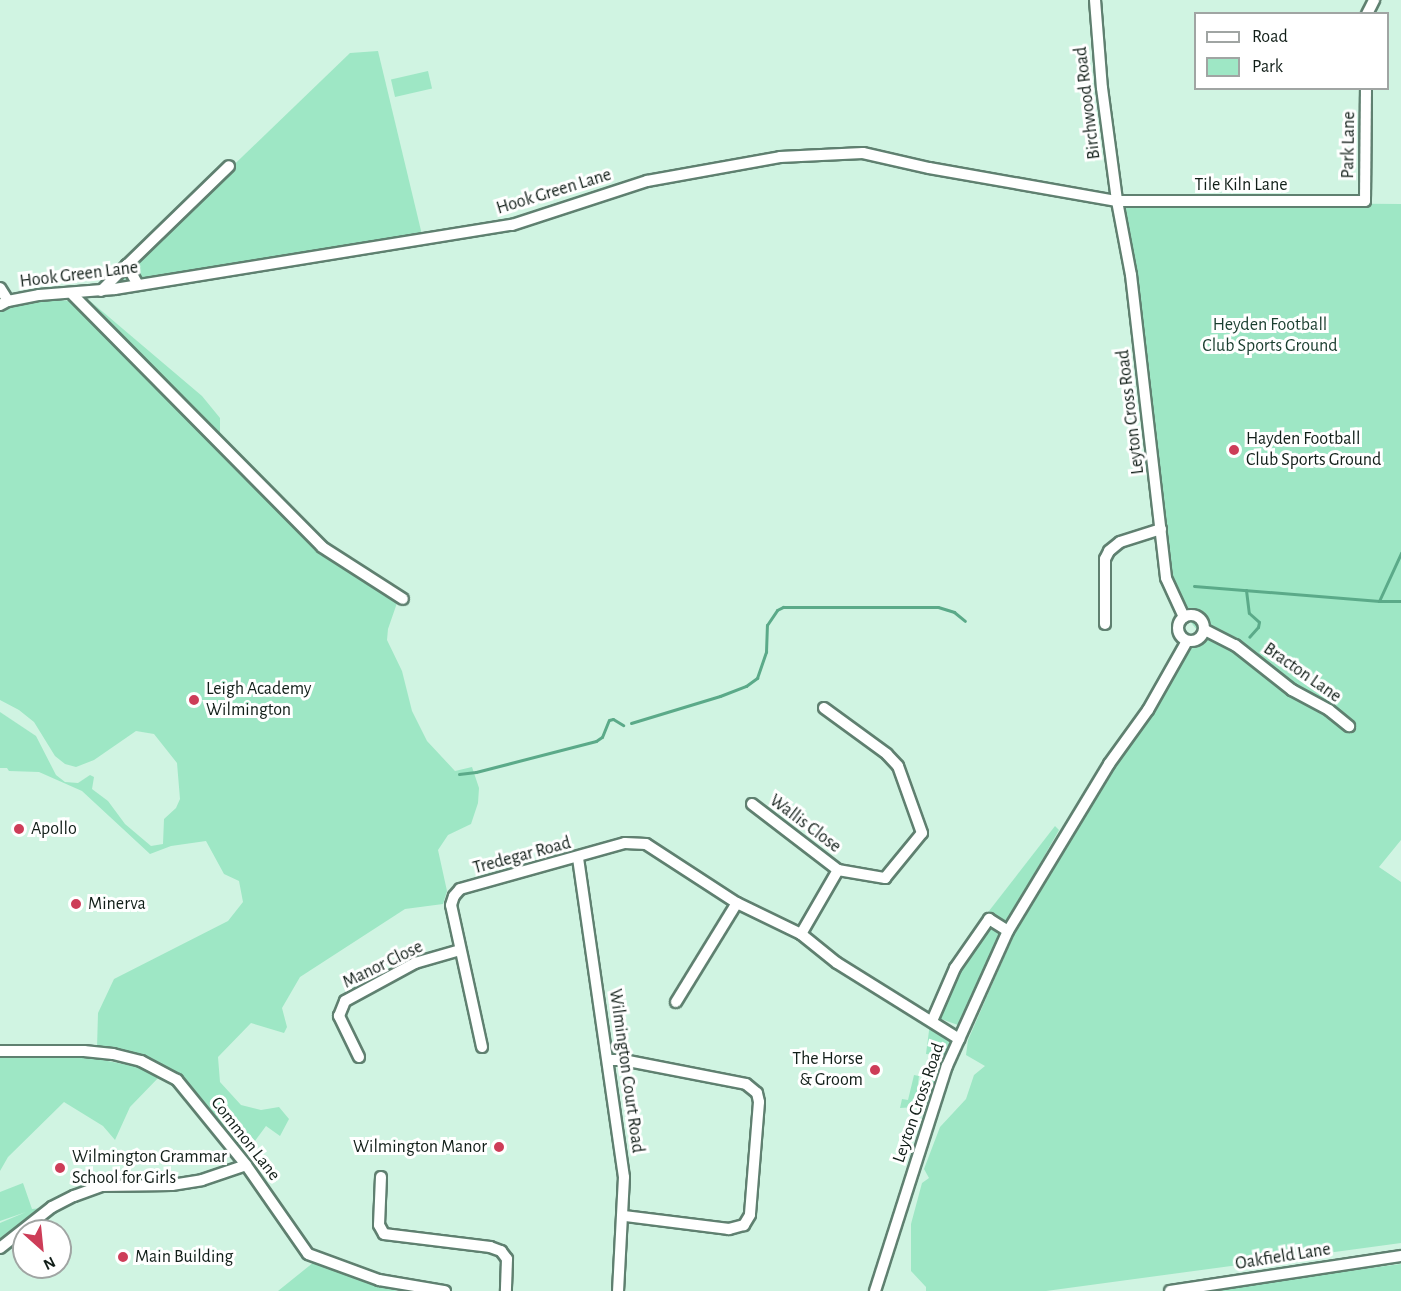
<!DOCTYPE html>
<style>
body{margin:0}
#map{position:relative;width:1401px;height:1291px;overflow:hidden;background:#d0f4e2;font-family:"Alegreya Sans",sans-serif}
div>[style]{position:absolute}
[style*='--x']{left:calc(var(--x)*1px);top:calc(var(--y)*1px);width:calc(var(--w)*1px);rotate:calc(var(--a)*1deg)}
.green>*{inset:0;background:#9ee7c5;transform-origin:0 0}
.stream>*{height:3px;margin:-1.5px;padding:0 1.5px;transform-origin:1.5px;border-radius:1.5px;background:#5baa89}
.roads{filter:drop-shadow(2px 0 #5f8070) drop-shadow(-2px 0 #5f8070) drop-shadow(0 2px #5f8070) drop-shadow(0 -2px #5f8070)}
.minor>*{height:10px;margin:-5px;padding:0 5px;transform-origin:5px;border-radius:5px;background:#fff}
.minor>.ring{margin:-5px;padding:0;box-sizing:content-box;background:none;border:10px solid #fff;border-radius:50%}
.dots>*{width:16px;height:16px;translate:-50% -50%;box-sizing:border-box;border:3px solid #fff;border-radius:50%}
span{translate:-50% -50%;white-space:nowrap;text-align:center;line-height:1.15;-webkit-text-stroke:6px #fff;paint-order:stroke}
.street-label{font-size:18px;color:#111e18}
.park-label{font-size:18px;color:#1a3e2f}
.poi-label{font-size:18px;color:#111e18}
.left{translate:0 -50%;text-align:left}
.right{translate:-100% -50%;text-align:right}
.legend{position:absolute;left:1194px;top:12px;width:195px;height:78px;box-sizing:border-box;background:#fff;border:2px solid #a0a5a3;margin:0;padding:8px 10px;list-style:none;font-size:18px;color:#111e18}
.legend li{display:flex;align-items:center;gap:12px;height:30px}
.legend b{width:30px;border:2px solid #a0a5a3}
.north{position:absolute;left:12px;top:1219px;width:60px;height:60px;box-sizing:border-box;background:#fff;border:2px solid #a0a5a3;border-radius:50%;rotate:153deg;font-size:16px;font-weight:700;line-height:24px;text-align:center;color:#111e18}
.north::after{content:'';display:block;margin:auto;width:21px;height:27px;background:#cd3d58;clip-path:polygon(50% 0,100% 100%,50% 72%,0 100%)}
</style>
<div id="map">
<div class="green">
<div style="clip-path:polygon(378px 51px,423px 239px,116px 289px,135px 260px,350px 53px)"></div>
<div style="left:428px;top:71px;width:18px;height:38px;rotate:77deg"></div>
<div style="clip-path:polygon(1117px 202px,1401px 204px,1401px 840px,1379px 867px,1401px 882px,1401px 1243px,1046px 1291px,926px 1291px,926px 1287px,911px 1271px,911px 1224px,922px 1183px,929px 1178px,924px 1169px,940px 1127px,966px 1099px,974px 1075px,985px 1066px,966px 1055px,968px 1040px,1012px 939px,1077px 823px,1116px 765px,1186px 640px,1197px 630px,1178px 606px,1170px 588px)"></div>
<div style="clip-path:polygon(39px 300px,90px 301px,202px 396px,220px 418px,220px 433px,213px 439px,335px 560px,397px 603px,388px 629px,387px 640px,402px 671px,412px 711px,427px 741px,455px 771px,472px 767px,479px 788px,478px 803px,471px 824px,448px 835px,438px 850px,447px 891px,443px 904px,405px 909px,300px 977px,282px 1008px,287px 1027px,284px 1033px,251px 1023px,218px 1057px,220px 1082px,241px 1105px,261px 1110px,279px 1107px,289px 1119px,280px 1136px,266px 1126px,246px 1153px,177px 1072px,157px 1063px,97px 1048px,98px 1013px,114px 979px,228px 921px,243px 902px,239px 881px,224px 874px,206px 841px,171px 846px,150px 854px,82px 791px,39px 772px,9px 771px,7px 768px,0 768px,0 712px,36px 736px,56px 775px,65px 782px,78px 783px,90px 775px,94px 777px,92px 789px,108px 801px,125px 824px,151px 846px,163px 844px,164px 819px,176px 808px,180px 799px,177px 763px,154px 734px,136px 731px,94px 760px,76px 767px,65px 764px,55px 756px,34px 722px,19px 710px,0 700px,0 310px,12px 304px)"></div>
<div style="clip-path:polygon(1055px 826px,1059px 830px,1008px 920px,1002px 921px,989px 911px)"></div>
<div style="clip-path:polygon(989px 927px,1000px 935px,958px 1025px,941px 1019px,940px 1013px,965px 960px)"></div>
<div style="clip-path:polygon(930px 1023px,946px 1036px,949px 1041px,949px 1049px,944px 1056px,926px 1054px)"></div>
<div style="clip-path:polygon(0 1054px,77px 1055px,138px 1067px,160px 1076px,130px 1107px,115px 1140px,103px 1126px,64px 1102px,8px 1157px,0 1171px)"></div>
<div style="clip-path:polygon(924px 1065px,941px 1070px,931px 1100px,919px 1101px)"></div>
<div style="clip-path:polygon(914px 1075px,919px 1076px,915px 1107px,900px 1108px,902px 1099px,908px 1100px)"></div>
<div style="clip-path:polygon(23px 1183px,32px 1209px,42px 1208px,0 1240px,0 1223px,26px 1212px,0 1221px,0 1192px)"></div>
<div style="clip-path:polygon(314px 1262px,382px 1287px,398px 1291px,278px 1291px)"></div>
<div style="clip-path:polygon(1401px 1264px,1401px 1291px,1208px 1291px,1308px 1276px)"></div>
</div>
<div class="stream">
<div style="--x:1194;--y:586;--w:186;--a:4.6"></div>
<div style="--x:1379;--y:601;--w:53;--a:-65.4"></div>
<div style="--x:1246;--y:590;--w:23;--a:83"></div>
<div style="--x:1249;--y:613;--w:13;--a:42"></div>
<div style="--x:1259;--y:622;--w:5;--a:101"></div>
<div style="--x:1258;--y:627;--w:13;--a:132"></div>
<div style="--x:1379;--y:601;--w:22;--a:0"></div>
<div style="--x:631;--y:723;--w:93;--a:-16.9"></div>
<div style="--x:720;--y:696;--w:28;--a:-21"></div>
<div style="--x:746;--y:686;--w:14;--a:-36"></div>
<div style="--x:757;--y:678;--w:28;--a:-71"></div>
<div style="--x:766;--y:652;--w:27;--a:-88"></div>
<div style="--x:767;--y:625;--w:18;--a:-56"></div>
<div style="--x:777;--y:610;--w:7;--a:-27"></div>
<div style="--x:783;--y:607;--w:155;--a:0"></div>
<div style="--x:938;--y:607;--w:17;--a:17"></div>
<div style="--x:954;--y:612;--w:14;--a:39"></div>
<div style="--x:459;--y:774;--w:17;--a:-7"></div>
<div style="--x:476;--y:772;--w:124;--a:-14.5"></div>
<div style="--x:596;--y:741;--w:7;--a:-34"></div>
<div style="--x:602;--y:737;--w:18;--a:-68"></div>
<div style="--x:609;--y:720;--w:4;--a:-14"></div>
<div style="--x:613;--y:719;--w:12;--a:31"></div>
</div>
<div class="roads">
<div class="minor">
<div style="--x:1095;--y:0;--w:88;--a:85.5"></div>
<div style="--x:1102;--y:88;--w:114;--a:82.4"></div>
<div style="--x:1117;--y:201;--w:75;--a:79.3"></div>
<div style="--x:1131;--y:275;--w:305;--a:83.4"></div>
<div style="--x:1166;--y:578;--w:43;--a:65.2"></div>
<div style="--x:1367;--y:14;--w:16;--a:-63"></div>
<div style="--x:138;--y:285;--w:23;--a:-119"></div>
<div style="--x:127;--y:265;--w:142;--a:-44.1"></div>
<div style="--x:0;--y:288;--w:15;--a:58"></div>
<div style="--x:101;--y:291;--w:37;--a:-45"></div>
<div style="--x:73;--y:295;--w:354;--a:45.3"></div>
<div style="--x:322;--y:547;--w:96;--a:32.7"></div>
<div style="--x:0;--y:305;--w:9;--a:-27"></div>
<div style="--x:8;--y:301;--w:32;--a:-11"></div>
<div style="--x:39;--y:295;--w:76;--a:-4.5"></div>
<div style="--x:115;--y:289;--w:402;--a:-9.2"></div>
<div style="--x:512;--y:225;--w:142;--a:-18.1"></div>
<div style="--x:647;--y:181;--w:135;--a:-10.2"></div>
<div style="--x:780;--y:157;--w:83;--a:-2.8"></div>
<div style="--x:863;--y:153;--w:68;--a:12.8"></div>
<div style="--x:929;--y:168;--w:191;--a:10"></div>
<div style="--x:1117;--y:201;--w:248;--a:0"></div>
<div style="--x:1365;--y:201;--w:113;--a:-89.5"></div>
<div class="ring" style="left:1178px;top:615px;width:16px;height:16px"></div>
<div style="--x:1105;--y:624;--w:65;--a:-90"></div>
<div style="--x:1105;--y:559;--w:9;--a:-63"></div>
<div style="--x:1109;--y:551;--w:14;--a:-39"></div>
<div style="--x:1120;--y:542;--w:43;--a:-17.6"></div>
<div style="--x:1205;--y:630;--w:34;--a:27"></div>
<div style="--x:1235;--y:645;--w:73;--a:38.3"></div>
<div style="--x:1292;--y:690;--w:42;--a:28.4"></div>
<div style="--x:1329;--y:710;--w:26;--a:39"></div>
<div style="--x:752;--y:804;--w:108;--a:37.5"></div>
<div style="--x:838;--y:870;--w:48;--a:9.7"></div>
<div style="--x:885;--y:878;--w:58;--a:-50.6"></div>
<div style="--x:922;--y:833;--w:71;--a:-109.7"></div>
<div style="--x:898;--y:766;--w:16;--a:-133"></div>
<div style="--x:887;--y:754;--w:78;--a:-143.9"></div>
<div style="--x:578;--y:858;--w:322;--a:81.8"></div>
<div style="--x:624;--y:1177;--w:114;--a:93"></div>
<div style="--x:801;--y:934;--w:74;--a:-60"></div>
<div style="--x:676;--y:1002;--w:116;--a:-58.4"></div>
<div style="--x:932;--y:1021;--w:58;--a:-66.5"></div>
<div style="--x:955;--y:968;--w:60;--a:-55.2"></div>
<div style="--x:989;--y:919;--w:22;--a:32"></div>
<div style="--x:482;--y:1047;--w:145;--a:-102.3"></div>
<div style="--x:451;--y:905;--w:9;--a:-72"></div>
<div style="--x:454;--y:896;--w:9;--a:-49"></div>
<div style="--x:460;--y:889;--w:171;--a:-15.6"></div>
<div style="--x:625;--y:843;--w:21;--a:3"></div>
<div style="--x:646;--y:844;--w:108;--a:33"></div>
<div style="--x:737;--y:903;--w:71;--a:25.8"></div>
<div style="--x:801;--y:934;--w:46;--a:38.9"></div>
<div style="--x:837;--y:963;--w:144;--a:31.9"></div>
<div style="--x:0;--y:1051;--w:84;--a:0"></div>
<div style="--x:84;--y:1051;--w:29;--a:6"></div>
<div style="--x:113;--y:1054;--w:29;--a:14"></div>
<div style="--x:141;--y:1061;--w:41;--a:27.8"></div>
<div style="--x:177;--y:1080;--w:109;--a:50.9"></div>
<div style="--x:246;--y:1165;--w:108;--a:55.1"></div>
<div style="--x:308;--y:1254;--w:76;--a:20.1"></div>
<div style="--x:379;--y:1280;--w:67;--a:9.5"></div>
<div style="--x:359;--y:1057;--w:46;--a:-116"></div>
<div style="--x:339;--y:1016;--w:16;--a:-68"></div>
<div style="--x:345;--y:1001;--w:80;--a:-28.5"></div>
<div style="--x:415;--y:963;--w:47;--a:-16.1"></div>
<div style="--x:608;--y:1060;--w:15;--a:0"></div>
<div style="--x:623;--y:1060;--w:125;--a:11"></div>
<div style="--x:746;--y:1084;--w:14;--a:39"></div>
<div style="--x:757;--y:1093;--w:9;--a:77"></div>
<div style="--x:759;--y:1102;--w:113;--a:94.6"></div>
<div style="--x:750;--y:1215;--w:12;--a:121"></div>
<div style="--x:744;--y:1225;--w:16;--a:165"></div>
<div style="--x:729;--y:1229;--w:106;--a:-172.9"></div>
<div style="--x:381;--y:1177;--w:48;--a:92.4"></div>
<div style="--x:379;--y:1225;--w:10;--a:61"></div>
<div style="--x:384;--y:1234;--w:107;--a:7"></div>
<div style="--x:490;--y:1247;--w:12;--a:20"></div>
<div style="--x:501;--y:1251;--w:10;--a:53"></div>
<div style="--x:507;--y:1259;--w:32;--a:92"></div>
<div style="--x:0;--y:1248;--w:66;--a:-38.3"></div>
<div style="--x:52;--y:1207;--w:25;--a:-27"></div>
<div style="--x:74;--y:1196;--w:30;--a:-20"></div>
<div style="--x:102;--y:1186;--w:70;--a:-0.8"></div>
<div style="--x:172;--y:1185;--w:30;--a:-9"></div>
<div style="--x:202;--y:1180;--w:46;--a:-18.8"></div>
<div style="--x:875;--y:1291;--w:236;--a:-72.3"></div>
<div style="--x:947;--y:1066;--w:148;--a:-65.7"></div>
<div style="--x:1008;--y:931;--w:195;--a:-58.8"></div>
<div style="--x:1109;--y:764;--w:67;--a:-54.2"></div>
<div style="--x:1148;--y:710;--w:79;--a:-60.5"></div>
<div style="--x:1170;--y:1291;--w:234;--a:-8.6"></div>
</div>
</div>
<div class="dots">
<div style="left:1234px;top:450px;background:#cd3d58"></div>
<div style="left:194px;top:700px;background:#cd3d58"></div>
<div style="left:19px;top:829px;background:#cd3d58"></div>
<div style="left:76px;top:904px;background:#cd3d58"></div>
<div style="left:875px;top:1070px;background:#cd3d58"></div>
<div style="left:499px;top:1147px;background:#cd3d58"></div>
<div style="left:60px;top:1168px;background:#cd3d58"></div>
<div style="left:123px;top:1257px;background:#cd3d58"></div>
</div>
<div class="street-label">
<span style="left:1088px;top:103px;rotate:-97deg">Birchwood Road</span>
<span style="left:1349px;top:145px;rotate:-89deg">Park Lane</span>
<span style="left:1241px;top:185px">Tile Kiln Lane</span>
<span style="left:554px;top:192px;rotate:-17deg">Hook Green Lane</span>
<span style="left:79px;top:275px;rotate:-7deg">Hook Green Lane</span>
<span style="left:1131px;top:412px;rotate:-97deg">Leyton Cross Road</span>
<span style="left:1302px;top:673px;rotate:35deg">Bracton Lane</span>
<span style="left:805px;top:824px;rotate:37deg">Wallis Close</span>
<span style="left:522px;top:856px;rotate:-15deg">Tredegar Road</span>
<span style="left:383px;top:965px;rotate:-26deg">Manor Close</span>
<span style="left:626px;top:1071px;rotate:82deg">Wilmington Court Road</span>
<span style="left:919px;top:1103px;rotate:-71deg">Leyton Cross Road</span>
<span style="left:245px;top:1139px;rotate:52deg">Common Lane</span>
<span style="left:1283px;top:1257px;rotate:-9deg">Oakfield Lane</span>
</div>
<div class="park-label">
<span style="left:1270px;top:336px">Heyden Football<br>Club Sports Ground</span>
</div>
<div class="poi-label">
<span class="left" style="left:1246px;top:450px">Hayden Football<br>Club Sports Ground</span>
<span class="left" style="left:206px;top:700px">Leigh Academy<br>Wilmington</span>
<span class="left" style="left:31px;top:829px">Apollo</span>
<span class="left" style="left:88px;top:904px">Minerva</span>
<span class="right" style="left:863px;top:1070px">The Horse<br>&amp; Groom</span>
<span class="right" style="left:487px;top:1147px">Wilmington Manor</span>
<span class="left" style="left:72px;top:1168px">Wilmington Grammar<br>School for Girls</span>
<span class="left" style="left:135px;top:1257px">Main Building</span>
</div>
<ul class="legend">
<li><b style="height:8px;background:#fff"></b>Road</li>
<li><b style="height:16px;background:#9ee7c5"></b>Park</li>
</ul>
<div class="north">N</div>
</div>
